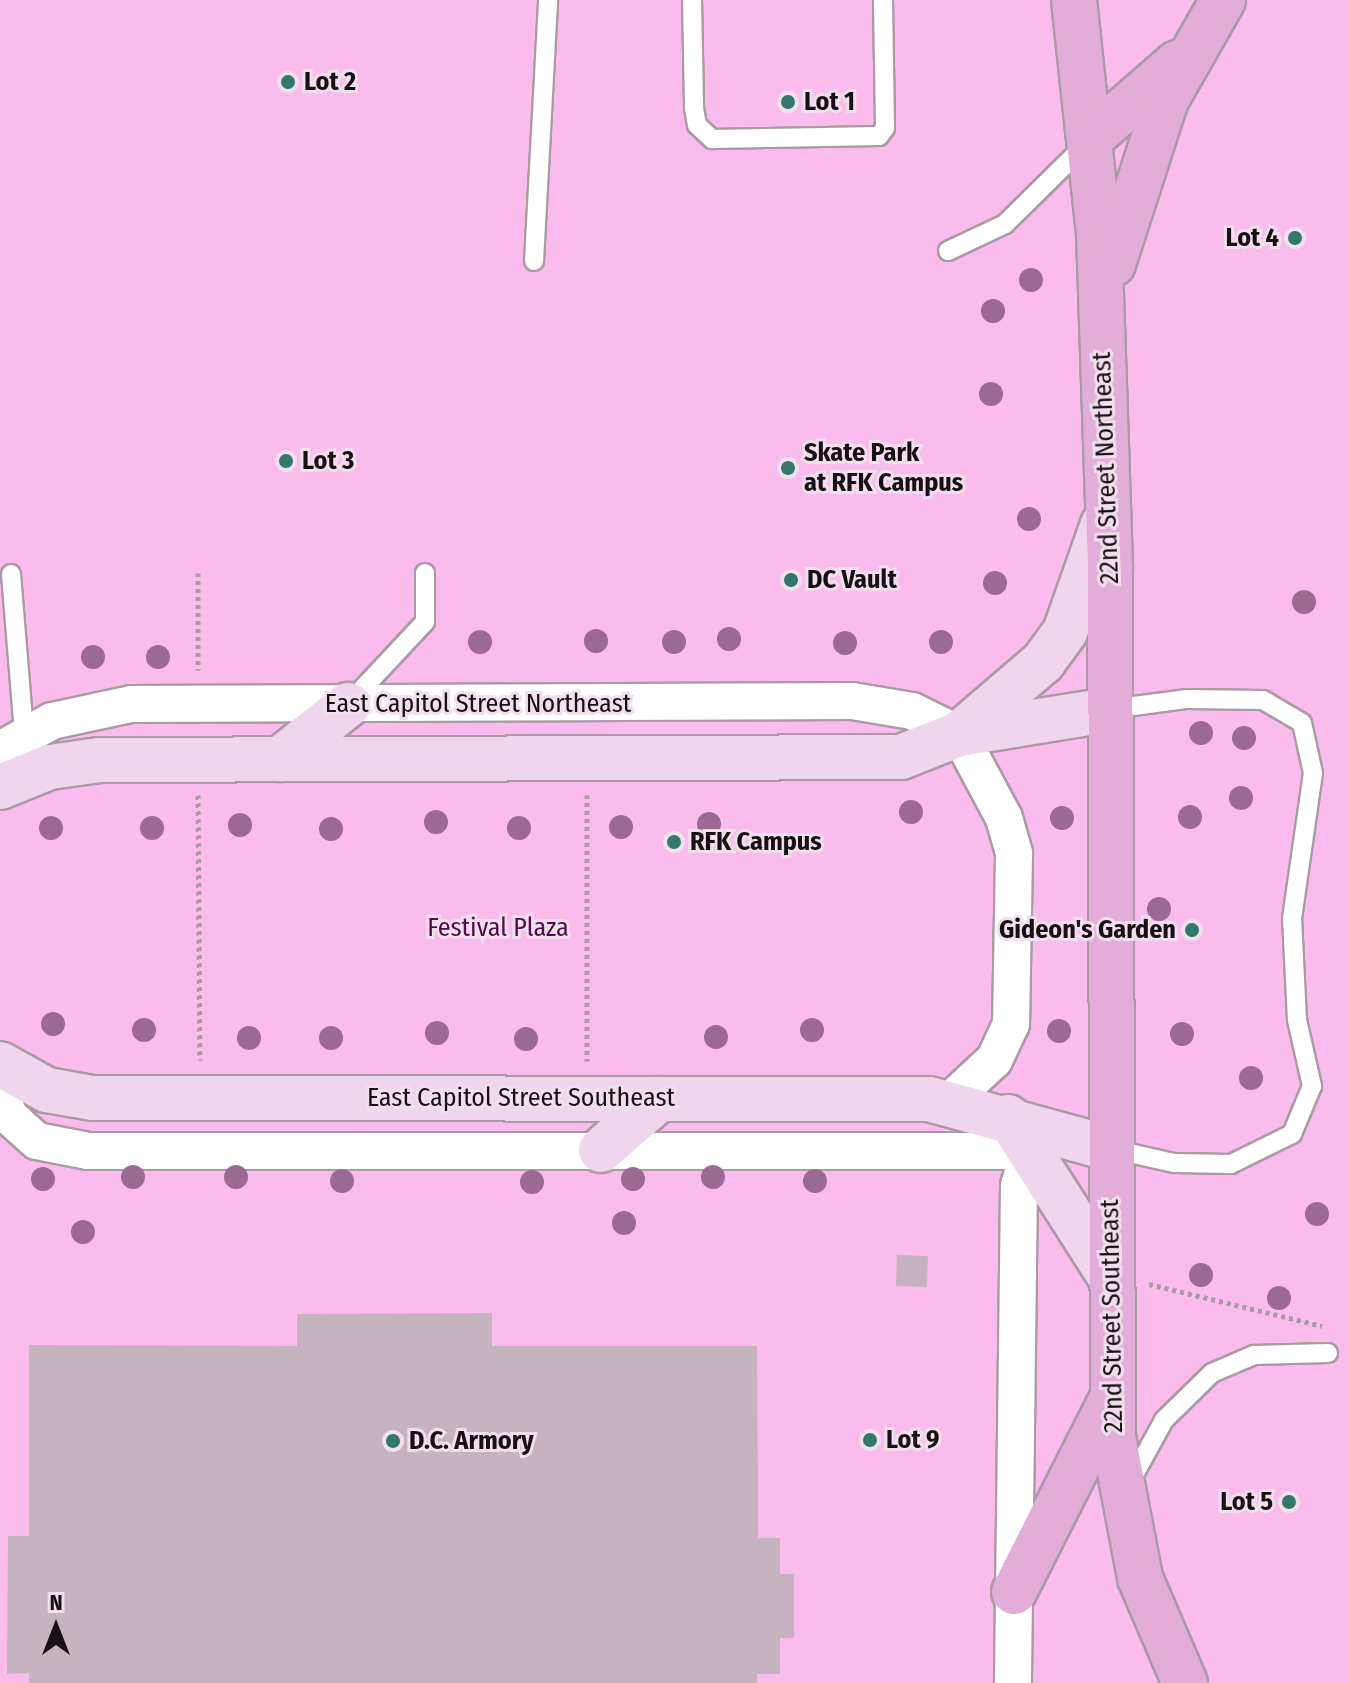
<!DOCTYPE html>
<style>
body{margin:0}
#map{position:relative;width:1349px;height:1683px;overflow:hidden;background:#f2dfed;font-family:"Fira Sans Condensed",sans-serif}
div>[style]{position:absolute}
[style*='--x']{left:calc(var(--x)*1px);top:calc(var(--y)*1px);width:calc(var(--w)*1px);rotate:calc(var(--a)*1deg)}
.green>*{inset:0;background:#fabcec;transform-origin:0 0}
.building>*{inset:0;background:#c5b3c0;transform-origin:0 0}
.path>*{height:5px;margin-top:-2.5px;transform-origin:0;background:repeating-linear-gradient(90deg,#a99aa5 0 4px,transparent 0 8px)}
.roads{filter:drop-shadow(2px 0 #ab9aa6) drop-shadow(-2px 0 #ab9aa6) drop-shadow(0 2px #ab9aa6) drop-shadow(0 -2px #ab9aa6)}
.service>*{height:18px;margin:-9px;padding:0 9px;transform-origin:9px;border-radius:9px;background:#fff}
.minor>*{height:36px;margin:-18px;padding:0 18px;transform-origin:18px;border-radius:18px;background:#fff}
.secondary>*{height:44px;margin:-22px;padding:0 22px;transform-origin:22px;border-radius:22px;background:#f0d6ec}
.primary>*{height:44px;margin:-22px;padding:0 22px;transform-origin:22px;border-radius:22px;background:#e2add8}
.trees>*{width:24px;height:24px;margin:-12px;border-radius:50%;background:#9b6a94}
.dots>*{width:22px;height:22px;translate:-50% -50%;box-sizing:border-box;border:4px solid #f2dfed;border-radius:50%}
span{translate:-50% -50%;white-space:nowrap;text-align:center;line-height:1.15;-webkit-text-stroke:6px #f2dfed;paint-order:stroke}
.poi-label{font-size:26px;color:#171115;font-weight:700}
.left{translate:0 -50%;text-align:left}
.right{translate:-100% -50%;text-align:right}
.street-label{font-size:26px;color:#171115}
.park-label{font-size:26px;color:#540b4b}
.north{position:absolute;left:16px;top:1587px;width:80px;height:80px;-webkit-text-stroke:6px #f2dfed;paint-order:stroke;rotate:0deg;font-size:22px;font-weight:700;line-height:32px;text-align:center;color:#171115}
.north::after{content:'';display:block;margin:auto;width:28px;height:36px;background:#171115;clip-path:polygon(50% 0,100% 100%,50% 72%,0 100%)}
</style>
<div id="map">
<div class="green">
<div style="left:0;top:0;width:1349px;height:1683px"></div>
</div>
<div class="building">
<div style="left:897px;top:1255px;width:31px;height:31px;rotate:2deg"></div>
<div style="clip-path:polygon(492px 1313px,492px 1346px,757px 1346px,758px 1538px,780px 1538px,780px 1574px,794px 1574px,794px 1638px,780px 1638px,780px 1674px,757px 1674px,757px 1683px,29px 1683px,29px 1673px,7px 1674px,8px 1536px,29px 1536px,29px 1345px,297px 1346px,297px 1314px)"></div>
</div>
<div class="path">
<div style="--x:198;--y:573;--w:97;--a:90"></div>
<div style="--x:198;--y:795;--w:265;--a:89.6"></div>
<div style="--x:587;--y:795;--w:266;--a:90"></div>
<div style="--x:1149;--y:1284;--w:178;--a:13.6"></div>
</div>
<div class="roads">
<div class="service">
<div style="--x:692;--y:0;--w:108;--a:88.9"></div>
<div style="--x:694;--y:108;--w:17;--a:80"></div>
<div style="--x:697;--y:125;--w:21;--a:43"></div>
<div style="--x:712;--y:139;--w:167;--a:-1"></div>
<div style="--x:879;--y:136;--w:10;--a:-53"></div>
<div style="--x:885;--y:128;--w:128;--a:-90.9"></div>
<div style="--x:948;--y:251;--w:63;--a:-25.3"></div>
<div style="--x:1005;--y:224;--w:115;--a:-44.6"></div>
<div style="--x:534;--y:261;--w:261;--a:-86.9"></div>
<div style="--x:11;--y:574;--w:159;--a:85.3"></div>
<div style="--x:351;--y:701;--w:108;--a:-46.9"></div>
<div style="--x:425;--y:622;--w:49;--a:-90"></div>
<div style="--x:1111;--y:709;--w:77;--a:-7.5"></div>
<div style="--x:1187;--y:699;--w:76;--a:0.8"></div>
<div style="--x:1263;--y:700;--w:45;--a:30.5"></div>
<div style="--x:1302;--y:723;--w:51;--a:77.6"></div>
<div style="--x:1313;--y:773;--w:147;--a:98.2"></div>
<div style="--x:1292;--y:918;--w:102;--a:87.2"></div>
<div style="--x:1297;--y:1020;--w:68;--a:77.2"></div>
<div style="--x:1312;--y:1086;--w:52;--a:112.6"></div>
<div style="--x:1292;--y:1134;--w:68;--a:153.8"></div>
<div style="--x:1231;--y:1164;--w:57;--a:-179"></div>
<div style="--x:1174;--y:1163;--w:64;--a:-167.3"></div>
<div style="--x:1129;--y:1484;--w:73;--a:-61.3"></div>
<div style="--x:1164;--y:1420;--w:67;--a:-44.4"></div>
<div style="--x:1212;--y:1373;--w:46;--a:-23.2"></div>
<div style="--x:1254;--y:1355;--w:74;--a:-1.5"></div>
</div>
<div class="minor">
<div style="--x:0;--y:750;--w:60;--a:-29.1"></div>
<div style="--x:52;--y:721;--w:81;--a:-12.1"></div>
<div style="--x:131;--y:704;--w:721;--a:-0.24"></div>
<div style="--x:852;--y:701;--w:61;--a:9.5"></div>
<div style="--x:912;--y:711;--w:52;--a:26.1"></div>
<div style="--x:959;--y:734;--w:95;--a:61.8"></div>
<div style="--x:1004;--y:818;--w:37;--a:74"></div>
<div style="--x:1014;--y:854;--w:170;--a:91"></div>
<div style="--x:1011;--y:1024;--w:40;--a:115"></div>
<div style="--x:994;--y:1060;--w:62;--a:137"></div>
<div style="--x:0;--y:1095;--w:24;--a:66"></div>
<div style="--x:10;--y:1117;--w:36;--a:42"></div>
<div style="--x:37;--y:1141;--w:52;--a:11.1"></div>
<div style="--x:88;--y:1151;--w:941;--a:0"></div>
<div style="--x:1029;--y:1151;--w:35;--a:106"></div>
<div style="--x:1019;--y:1185;--w:498;--a:90.7"></div>
</div>
<div class="secondary">
<div style="--x:959;--y:734;--w:151;--a:-9.2"></div>
<div style="--x:280;--y:759;--w:87;--a:-38.5"></div>
<div style="--x:0;--y:787;--w:54;--a:-21.8"></div>
<div style="--x:50;--y:767;--w:49;--a:-8.1"></div>
<div style="--x:99;--y:760;--w:802;--a:-0.21"></div>
<div style="--x:901;--y:757;--w:62;--a:-21.6"></div>
<div style="--x:959;--y:734;--w:111;--a:-40.6"></div>
<div style="--x:1043;--y:662;--w:37;--a:-54"></div>
<div style="--x:1065;--y:632;--w:114;--a:-70.6"></div>
<div style="--x:0;--y:1064;--w:54;--a:29"></div>
<div style="--x:47;--y:1090;--w:47;--a:9.9"></div>
<div style="--x:93;--y:1098;--w:836;--a:0.07"></div>
<div style="--x:929;--y:1099;--w:186;--a:15.3"></div>
<div style="--x:1008;--y:1117;--w:188;--a:57.4"></div>
<div style="--x:601;--y:1150;--w:77;--a:-41.3"></div>
</div>
<div class="primary">
<div style="--x:1074;--y:0;--w:234;--a:83.9"></div>
<div style="--x:1099;--y:233;--w:336;--a:88.1"></div>
<div style="--x:1110;--y:569;--w:867;--a:89.8"></div>
<div style="--x:1113;--y:1436;--w:145;--a:79.2"></div>
<div style="--x:1140;--y:1578;--w:114;--a:66.8"></div>
<div style="--x:1091;--y:138;--w:114;--a:-41.1"></div>
<div style="--x:1113;--y:264;--w:172;--a:-72.1"></div>
<div style="--x:1166;--y:100;--w:115;--a:-60.3"></div>
<div style="--x:1014;--y:1592;--w:215;--a:-63.2"></div>
</div>
</div>
<div class="trees">
<div style="left:1031px;top:280px"></div>
<div style="left:993px;top:311px"></div>
<div style="left:991px;top:394px"></div>
<div style="left:1029px;top:519px"></div>
<div style="left:995px;top:583px"></div>
<div style="left:1304px;top:602px"></div>
<div style="left:729px;top:639px"></div>
<div style="left:596px;top:641px"></div>
<div style="left:480px;top:642px"></div>
<div style="left:674px;top:642px"></div>
<div style="left:941px;top:642px"></div>
<div style="left:845px;top:643px"></div>
<div style="left:93px;top:657px"></div>
<div style="left:158px;top:657px"></div>
<div style="left:1201px;top:733px"></div>
<div style="left:1244px;top:738px"></div>
<div style="left:1241px;top:798px"></div>
<div style="left:911px;top:812px"></div>
<div style="left:1190px;top:817px"></div>
<div style="left:1062px;top:818px"></div>
<div style="left:436px;top:822px"></div>
<div style="left:709px;top:824px"></div>
<div style="left:240px;top:825px"></div>
<div style="left:621px;top:827px"></div>
<div style="left:51px;top:828px"></div>
<div style="left:152px;top:828px"></div>
<div style="left:519px;top:828px"></div>
<div style="left:331px;top:829px"></div>
<div style="left:1159px;top:909px"></div>
<div style="left:53px;top:1024px"></div>
<div style="left:144px;top:1030px"></div>
<div style="left:812px;top:1030px"></div>
<div style="left:1059px;top:1031px"></div>
<div style="left:437px;top:1033px"></div>
<div style="left:1182px;top:1034px"></div>
<div style="left:716px;top:1037px"></div>
<div style="left:249px;top:1038px"></div>
<div style="left:331px;top:1038px"></div>
<div style="left:526px;top:1039px"></div>
<div style="left:1251px;top:1078px"></div>
<div style="left:133px;top:1177px"></div>
<div style="left:236px;top:1177px"></div>
<div style="left:713px;top:1177px"></div>
<div style="left:43px;top:1179px"></div>
<div style="left:633px;top:1179px"></div>
<div style="left:342px;top:1181px"></div>
<div style="left:815px;top:1181px"></div>
<div style="left:532px;top:1182px"></div>
<div style="left:1317px;top:1214px"></div>
<div style="left:624px;top:1223px"></div>
<div style="left:83px;top:1232px"></div>
<div style="left:1201px;top:1275px"></div>
<div style="left:1279px;top:1298px"></div>
</div>
<div class="dots">
<div style="left:288px;top:82px;background:#34786c"></div>
<div style="left:788px;top:102px;background:#34786c"></div>
<div style="left:1295px;top:238px;background:#34786c"></div>
<div style="left:286px;top:461px;background:#34786c"></div>
<div style="left:788px;top:468px;background:#34786c"></div>
<div style="left:791px;top:580px;background:#34786c"></div>
<div style="left:674px;top:842px;background:#34786c"></div>
<div style="left:1192px;top:930px;background:#34786c"></div>
<div style="left:870px;top:1440px;background:#34786c"></div>
<div style="left:393px;top:1441px;background:#34786c"></div>
<div style="left:1289px;top:1502px;background:#34786c"></div>
</div>
<div class="poi-label">
<span class="left" style="left:304px;top:82px">Lot 2</span>
<span class="left" style="left:804px;top:102px">Lot 1</span>
<span class="right" style="left:1279px;top:238px">Lot 4</span>
<span class="left" style="left:804px;top:468px">Skate Park<br>at RFK Campus</span>
<span class="left" style="left:302px;top:461px">Lot 3</span>
<span class="left" style="left:807px;top:580px">DC Vault</span>
<span class="left" style="left:690px;top:842px">RFK Campus</span>
<span class="right" style="left:1176px;top:930px">Gideon's Garden</span>
<span class="left" style="left:886px;top:1440px">Lot 9</span>
<span class="left" style="left:409px;top:1441px">D.C. Armory</span>
<span class="right" style="left:1273px;top:1502px">Lot 5</span>
</div>
<div class="street-label">
<span style="left:1106px;top:468px;rotate:-92deg">22nd Street Northeast</span>
<span style="left:478px;top:704px">East Capitol Street Northeast</span>
<span style="left:521px;top:1098px">East Capitol Street Southeast</span>
<span style="left:1112px;top:1316px;rotate:-91deg">22nd Street Southeast</span>
</div>
<div class="park-label">
<span style="left:498px;top:928px">Festival Plaza</span>
</div>
<div class="north">N</div>
</div>
